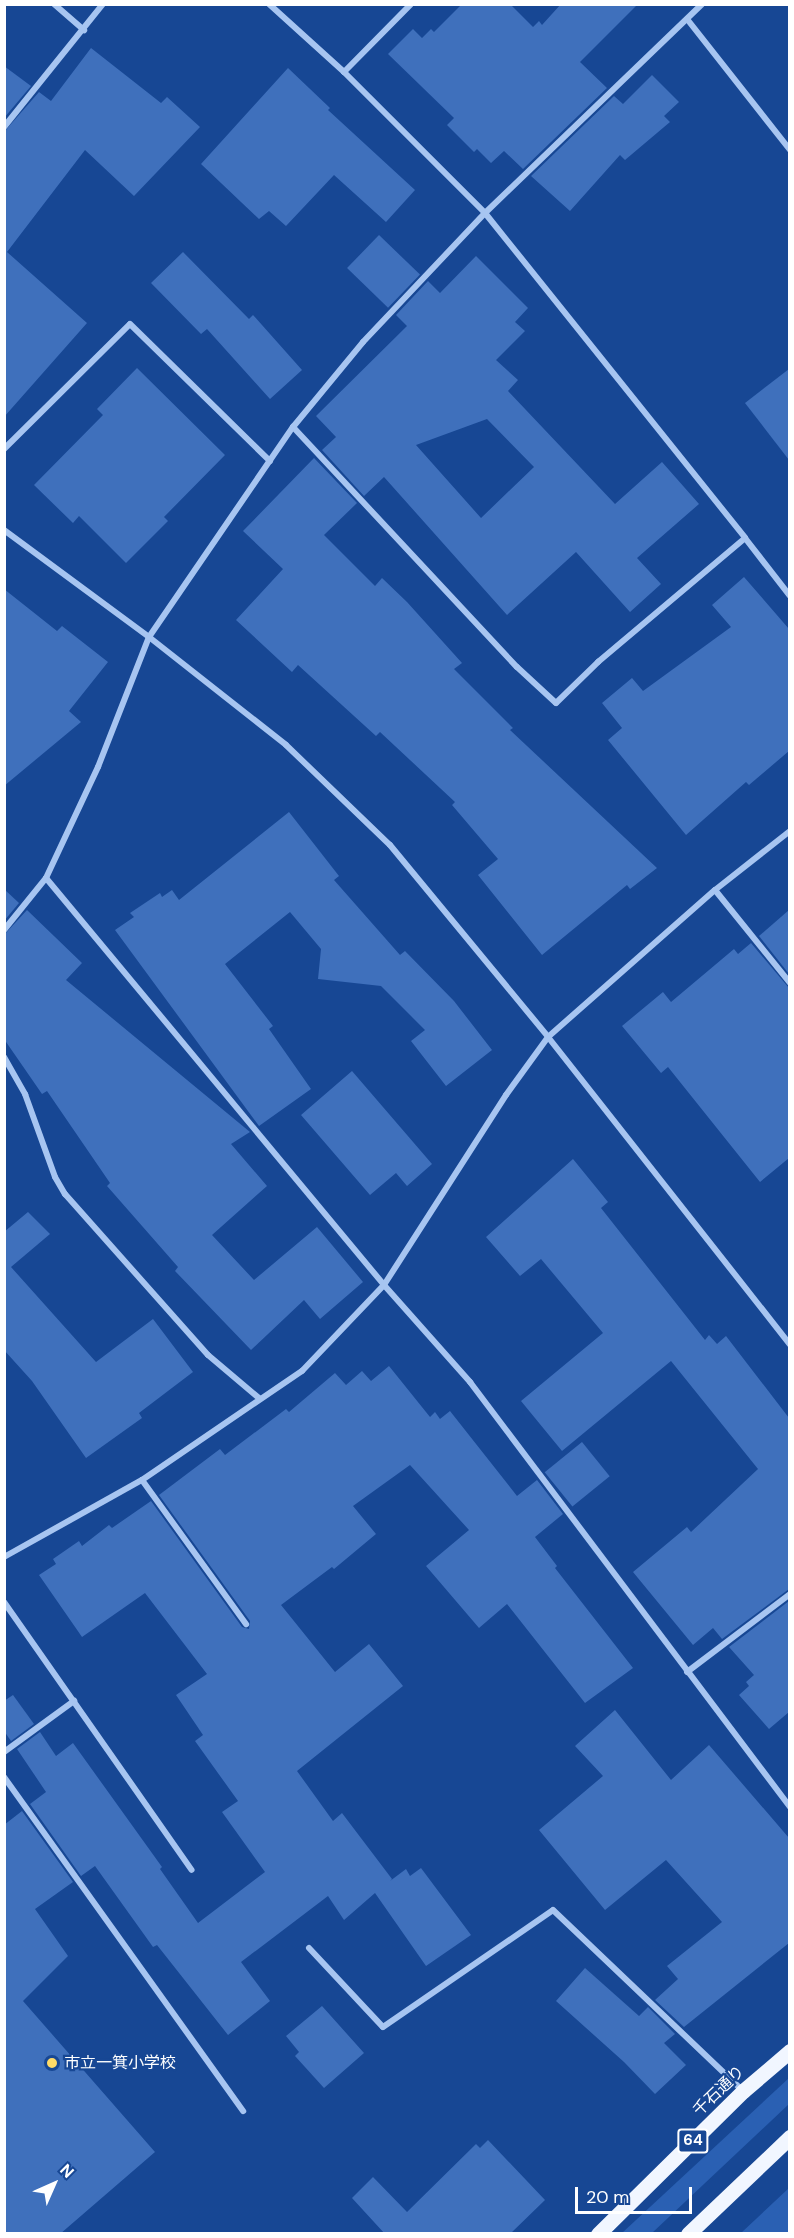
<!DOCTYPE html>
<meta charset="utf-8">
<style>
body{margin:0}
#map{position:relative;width:794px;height:2238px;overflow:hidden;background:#174794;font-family:"DM Sans","Noto Sans JP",sans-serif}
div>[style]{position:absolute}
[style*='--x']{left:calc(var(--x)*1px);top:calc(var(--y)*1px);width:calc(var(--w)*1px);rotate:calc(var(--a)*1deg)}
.green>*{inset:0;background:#2a60b3}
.building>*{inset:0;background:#3f70bc;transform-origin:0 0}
.minor>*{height:6px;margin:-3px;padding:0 3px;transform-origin:3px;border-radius:3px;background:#a7c5f1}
.primary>*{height:15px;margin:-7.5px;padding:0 7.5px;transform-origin:7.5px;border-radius:7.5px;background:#f1f6ff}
.dots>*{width:16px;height:16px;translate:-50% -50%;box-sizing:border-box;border:3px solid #174794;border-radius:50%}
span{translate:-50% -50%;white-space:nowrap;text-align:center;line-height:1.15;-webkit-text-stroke:4.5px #174794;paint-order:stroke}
.shield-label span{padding:2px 4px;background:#174794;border:2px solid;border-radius:4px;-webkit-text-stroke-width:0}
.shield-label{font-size:15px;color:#fff;font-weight:700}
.poi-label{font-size:16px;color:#fff}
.left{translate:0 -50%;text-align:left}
.street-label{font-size:16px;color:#fff}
.frame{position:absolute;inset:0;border:6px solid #fff;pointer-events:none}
.north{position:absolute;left:24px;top:2154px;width:60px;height:60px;-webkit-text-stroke:4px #174794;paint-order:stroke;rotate:45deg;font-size:16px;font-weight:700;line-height:24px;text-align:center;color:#fff}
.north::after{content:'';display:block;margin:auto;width:21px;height:27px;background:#fff;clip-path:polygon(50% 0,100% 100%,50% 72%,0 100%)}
.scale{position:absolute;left:575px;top:2187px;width:117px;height:27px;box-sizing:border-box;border:3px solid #fff;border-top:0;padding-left:8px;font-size:18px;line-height:21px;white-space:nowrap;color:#fff;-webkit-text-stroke:4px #174794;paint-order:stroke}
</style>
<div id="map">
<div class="green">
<div style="clip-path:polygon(789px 2078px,789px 2104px,652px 2233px,622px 2233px)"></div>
<div style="clip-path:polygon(789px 2188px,789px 2233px,741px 2233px)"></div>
</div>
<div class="building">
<div style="clip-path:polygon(462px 4px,510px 4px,533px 27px,539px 21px,542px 25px,561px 4px,638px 4px,580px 62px,607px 88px,523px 169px,504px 151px,491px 163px,477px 149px,474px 152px,447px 125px,454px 118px,388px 54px,413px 29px,422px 38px,431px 29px,434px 32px)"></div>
<div style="clip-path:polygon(91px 48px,161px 103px,167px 97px,200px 127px,134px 196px,85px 150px,7px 252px,87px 323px,4px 417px,4px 132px,39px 92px,51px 101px)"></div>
<div style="clip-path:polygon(4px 66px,31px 86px,4px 118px)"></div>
<div style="clip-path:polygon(288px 68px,330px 108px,328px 110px,415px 190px,386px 222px,334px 175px,286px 226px,269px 211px,259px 219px,201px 164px)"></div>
<div style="clip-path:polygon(652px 75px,679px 102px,664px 116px,670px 122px,625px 160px,620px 155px,570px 211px,531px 176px,614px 96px,623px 104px)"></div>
<div style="left:379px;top:235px;width:57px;height:46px;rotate:44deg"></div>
<div style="clip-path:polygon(183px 252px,249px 319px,253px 315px,302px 370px,270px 399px,207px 329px,201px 334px,151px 283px)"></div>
<div style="clip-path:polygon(evenodd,476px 256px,528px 308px,515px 322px,525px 331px,496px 360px,518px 380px,508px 391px,615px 504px,662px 462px,699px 504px,637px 558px,661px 584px,630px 612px,576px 552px,507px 615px,384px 477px,364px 496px,322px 450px,336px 437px,316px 416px,407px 326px,396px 315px,428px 281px,440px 293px,476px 256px,487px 419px,534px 467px,481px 518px,416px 445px,487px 419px)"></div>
<div style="clip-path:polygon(137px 368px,225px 455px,164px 517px,168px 521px,126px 563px,79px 516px,73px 523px,34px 485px,103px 415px,97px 409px)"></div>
<div style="clip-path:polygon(789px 369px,789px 460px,745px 403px)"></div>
<div style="clip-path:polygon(314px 458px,357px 503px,324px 535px,375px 586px,382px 578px,407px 602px,462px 663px,454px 669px,513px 728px,510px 730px,657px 868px,630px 889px,627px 885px,542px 955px,478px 875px,498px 859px,452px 805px,455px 802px,380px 732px,376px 736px,298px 665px,292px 672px,236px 620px,283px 569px,243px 531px)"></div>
<div style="clip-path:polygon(744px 577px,789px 629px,789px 751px,749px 785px,746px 782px,686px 835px,608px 740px,622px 728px,602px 703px,632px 678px,643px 691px,731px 627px,712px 605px)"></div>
<div style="clip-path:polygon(4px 589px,57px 631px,62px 626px,108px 662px,69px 711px,81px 722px,4px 786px)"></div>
<div style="clip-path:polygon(289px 812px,339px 876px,334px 880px,400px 955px,405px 951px,454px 1001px,492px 1050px,446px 1086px,411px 1041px,425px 1030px,381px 986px,318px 979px,321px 949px,290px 912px,225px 964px,273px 1026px,269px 1029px,311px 1089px,259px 1126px,115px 930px,134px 917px,130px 913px,160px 893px,162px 897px,172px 890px,179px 900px)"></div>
<div style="clip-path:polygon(4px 889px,19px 903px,4px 921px)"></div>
<div style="clip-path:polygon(27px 910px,82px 963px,66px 980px,250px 1132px,231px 1144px,267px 1186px,212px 1235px,254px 1280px,317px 1227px,363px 1282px,320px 1319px,304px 1300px,251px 1350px,175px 1271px,178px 1267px,107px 1186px,110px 1183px,47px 1091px,42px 1094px,4px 1039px,4px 935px)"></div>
<div style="clip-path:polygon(789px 910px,789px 974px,759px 936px)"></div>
<div style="clip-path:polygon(751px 943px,789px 988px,789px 1158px,760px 1182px,668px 1067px,661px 1073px,622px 1026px,663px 992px,671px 1002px,734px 949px,738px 954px)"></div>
<div style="clip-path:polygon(352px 1071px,432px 1164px,407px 1186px,396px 1173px,370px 1195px,301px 1115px)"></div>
<div style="clip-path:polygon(573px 1159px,608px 1202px,601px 1208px,705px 1340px,709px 1335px,717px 1344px,726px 1336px,789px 1418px,789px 1589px,722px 1639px,713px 1628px,693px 1645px,633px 1572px,687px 1527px,691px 1532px,758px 1469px,671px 1361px,562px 1451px,521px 1401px,603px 1333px,541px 1259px,520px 1276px,486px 1237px)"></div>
<div style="clip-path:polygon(28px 1212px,50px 1234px,11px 1267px,96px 1362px,153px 1319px,193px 1372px,139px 1413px,142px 1418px,86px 1458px,32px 1381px,4px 1350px,4px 1232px)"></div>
<div style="clip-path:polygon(389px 1366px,430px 1417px,435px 1412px,440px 1419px,450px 1411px,517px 1496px,537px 1480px,563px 1514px,535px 1537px,557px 1566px,555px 1568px,633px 1668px,585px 1703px,507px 1604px,479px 1628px,426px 1566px,469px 1530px,410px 1465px,353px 1506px,376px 1534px,334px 1569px,332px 1567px,281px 1605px,335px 1672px,369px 1644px,403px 1686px,297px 1771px,333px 1821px,342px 1813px,392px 1879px,390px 1881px,406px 1869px,410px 1876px,421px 1868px,471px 1935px,426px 1966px,375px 1893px,344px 1920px,328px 1896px,241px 1962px,270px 2001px,228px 2035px,157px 1945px,153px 1947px,95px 1866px,81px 1876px,30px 1804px,46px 1792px,17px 1749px,40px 1732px,56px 1756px,73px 1743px,162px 1867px,160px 1869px,198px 1923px,265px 1872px,222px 1812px,238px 1801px,195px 1741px,203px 1735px,176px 1695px,207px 1674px,145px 1593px,82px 1637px,39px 1575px,56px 1564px,53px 1559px,79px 1541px,82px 1546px,109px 1525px,112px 1528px,151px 1501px,242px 1627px,249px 1629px,250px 1621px,159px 1495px,220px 1449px,225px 1455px,286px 1409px,289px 1412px,335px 1373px,346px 1385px,362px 1371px,371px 1381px)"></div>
<div style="left:582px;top:1442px;width:44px;height:48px;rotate:51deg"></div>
<div style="clip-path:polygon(789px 1601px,789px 1712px,769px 1729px,739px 1695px,749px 1686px,746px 1682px,754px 1675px,729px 1647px)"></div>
<div style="clip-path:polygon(13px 1695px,34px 1724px,11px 1741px,4px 1731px,4px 1701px)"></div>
<div style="clip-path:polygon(615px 1710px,671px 1780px,709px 1745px,789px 1838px,789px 1943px,684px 2027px,655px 2000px,678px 1979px,667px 1966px,722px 1922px,666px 1860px,605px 1910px,539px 1830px,603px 1776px,575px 1746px)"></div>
<div style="clip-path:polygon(22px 1811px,73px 1882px,35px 1909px,68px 1956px,23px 2001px,155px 2152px,60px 2234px,4px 2234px,4px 1825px)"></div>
<div style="clip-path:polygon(585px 1968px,639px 2016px,648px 2007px,675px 2034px,664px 2043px,686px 2065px,655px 2094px,624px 2062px,556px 2001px)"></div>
<div style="clip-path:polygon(322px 2006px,364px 2053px,324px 2088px,295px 2056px,299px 2052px,286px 2036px)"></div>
<div style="clip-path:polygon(488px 2140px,545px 2200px,510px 2234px,385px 2234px,352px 2198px,373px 2177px,407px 2212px,476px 2144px,480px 2148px)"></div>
</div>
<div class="minor">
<div style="--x:54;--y:4;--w:40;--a:41"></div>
<div style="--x:269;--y:4;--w:101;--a:42.2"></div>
<div style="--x:344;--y:72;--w:199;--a:45"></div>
<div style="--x:485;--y:213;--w:416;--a:51.3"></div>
<div style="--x:687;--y:19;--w:167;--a:51.8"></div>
<div style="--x:344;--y:72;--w:95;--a:-45.4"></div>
<div style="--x:4;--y:127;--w:158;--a:-51.2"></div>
<div style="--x:293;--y:427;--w:328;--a:47"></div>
<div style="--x:517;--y:667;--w:53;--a:42.7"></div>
<div style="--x:556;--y:703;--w:59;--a:-44.3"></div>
<div style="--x:598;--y:662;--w:192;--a:-40.1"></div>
<div style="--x:745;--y:538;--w:73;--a:52.2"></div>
<div style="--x:4;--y:449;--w:177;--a:-44.8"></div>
<div style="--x:130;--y:324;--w:196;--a:44.4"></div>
<div style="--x:4;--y:530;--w:180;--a:36.4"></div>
<div style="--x:149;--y:637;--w:174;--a:38.2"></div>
<div style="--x:286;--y:745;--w:144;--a:43.9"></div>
<div style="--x:390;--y:845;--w:249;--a:50.5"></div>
<div style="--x:548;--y:1037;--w:391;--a:51.8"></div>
<div style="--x:46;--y:878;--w:529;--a:50.29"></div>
<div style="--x:384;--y:1285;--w:130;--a:48.4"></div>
<div style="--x:470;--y:1382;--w:532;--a:53.02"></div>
<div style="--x:715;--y:890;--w:119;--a:51.1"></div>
<div style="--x:4;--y:930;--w:67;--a:-51.1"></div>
<div style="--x:46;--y:878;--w:123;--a:-64.9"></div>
<div style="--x:98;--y:767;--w:140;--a:-68.6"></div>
<div style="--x:149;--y:637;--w:255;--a:-55.6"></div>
<div style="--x:293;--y:427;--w:110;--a:-50.5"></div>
<div style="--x:363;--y:342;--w:178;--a:-46.6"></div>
<div style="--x:485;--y:213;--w:301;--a:-43.9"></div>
<div style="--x:4;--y:1057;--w:43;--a:60.4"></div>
<div style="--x:25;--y:1094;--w:88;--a:70.1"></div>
<div style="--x:55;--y:1177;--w:20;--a:60"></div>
<div style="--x:65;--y:1194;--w:215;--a:48.4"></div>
<div style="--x:208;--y:1355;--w:68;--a:40.2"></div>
<div style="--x:142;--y:1480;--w:178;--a:54.2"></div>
<div style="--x:4;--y:1557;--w:158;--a:-29.2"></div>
<div style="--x:142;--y:1480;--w:194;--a:-34.3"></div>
<div style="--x:302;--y:1371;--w:119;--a:-46.4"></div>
<div style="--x:384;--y:1285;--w:226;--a:-57.3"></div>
<div style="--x:506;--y:1095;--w:72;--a:-54.1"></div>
<div style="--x:548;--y:1037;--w:222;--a:-41.4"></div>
<div style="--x:715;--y:890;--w:95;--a:-38.2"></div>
<div style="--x:4;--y:1602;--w:327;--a:55"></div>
<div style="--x:687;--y:1672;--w:129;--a:-37.1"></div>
<div style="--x:4;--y:1752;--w:87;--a:-36.1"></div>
<div style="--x:4;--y:1777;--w:411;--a:54.4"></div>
<div style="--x:309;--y:1948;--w:108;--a:46.9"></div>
<div style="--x:383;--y:2027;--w:206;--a:-34.5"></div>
<div style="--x:553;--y:1910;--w:261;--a:43.6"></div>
</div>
<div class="primary">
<div style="--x:598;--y:2234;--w:204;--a:-44.6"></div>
<div style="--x:743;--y:2091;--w:62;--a:-40.4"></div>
<div style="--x:688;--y:2234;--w:141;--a:-43.6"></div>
</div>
<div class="dots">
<div style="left:52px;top:2063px;background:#ffdb67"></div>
</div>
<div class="shield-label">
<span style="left:693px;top:2141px">64</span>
</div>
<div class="poi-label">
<span class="left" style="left:64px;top:2063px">市立一箕小学校</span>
</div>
<div class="street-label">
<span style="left:719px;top:2091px;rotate:-44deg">千石通り</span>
</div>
<div class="frame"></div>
<div class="north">N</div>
<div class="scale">20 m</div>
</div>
